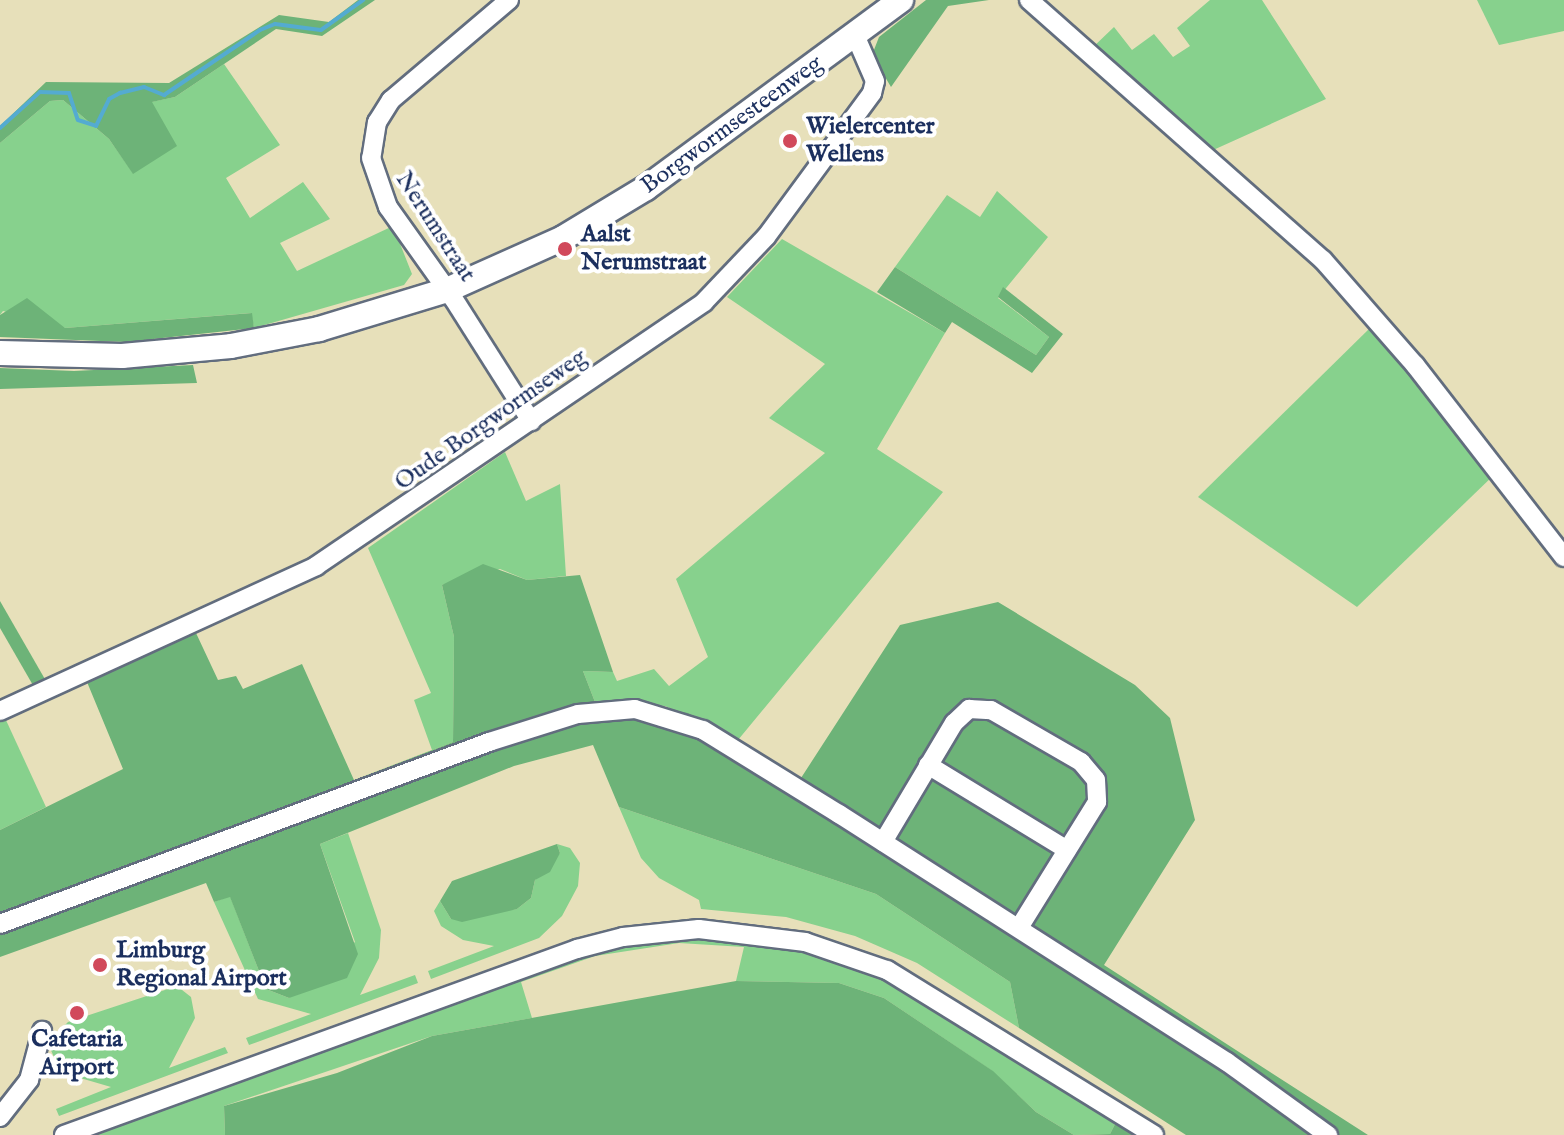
<!DOCTYPE html>
<style>
body{margin:0}
#map{position:relative;width:1564px;height:1135px;overflow:hidden;background:#e7e0ba;font-family:"IM FELL English",serif}
div>[style]{position:absolute}
[style*='--x']{left:calc(var(--x)*1px);top:calc(var(--y)*1px);width:calc(var(--w)*1px);rotate:calc(var(--a)*1deg)}
.green>*{inset:0;background:#87d18d}
.forest>*{inset:0;background:#6db378}
.stream>*{height:4px;margin:-2px;padding:0 2px;transform-origin:2px;border-radius:2px;background:#54abd1}
.roads{filter:drop-shadow(2px 0 #626d7e) drop-shadow(-2px 0 #626d7e) drop-shadow(0 2px #626d7e) drop-shadow(0 -2px #626d7e)}
.minor>*{height:18px;margin:-9px;padding:0 9px;transform-origin:9px;border-radius:9px;background:#fff}
.major>*{height:24px;margin:-12px;padding:0 12px;transform-origin:12px;border-radius:12px;background:#fff}
.dots>*{width:22px;height:22px;translate:-50% -50%;box-sizing:border-box;border:4px solid #fff;border-radius:50%}
span{translate:-50% -50%;white-space:nowrap;text-align:center;line-height:1.15;-webkit-text-stroke:8px #fff;paint-order:stroke}
.street-label{font-size:24px;color:#1b2f5e}
.poi-label{font-size:24px;color:#1b2f5e;font-weight:700}
.left{translate:0 -50%;text-align:left}
</style>
<div id="map">
<div class="green">
<div style="clip-path:polygon(1210px 0,1262px 0,1326px 99px,1211px 151px,1091px 49px,1114px 27px,1132px 50px,1154px 34px,1173px 57px,1190px 46px,1177px 28px)"></div>
<div style="clip-path:polygon(1477px 0,1564px 0,1564px 31px,1499px 45px)"></div>
<div style="clip-path:polygon(224px 64px,280px 145px,226px 178px,250px 218px,303px 182px,330px 219px,280px 243px,297px 271px,393px 226px,412px 274px,404px 285px,254px 328px,251px 313px,65px 328px,3px 311px,0 315px,0 143px,50px 101px,63px 100px,109px 139px,133px 173px,151px 102px,175px 97px)"></div>
<div style="clip-path:polygon(997px 191px,1048px 237px,998px 298px,1049px 337px,1036px 355px,895px 267px,947px 195px,980px 217px)"></div>
<div style="clip-path:polygon(782px 239px,945px 333px,877px 449px,943px 492px,738px 740px,665px 706px,595px 702px,583px 671px,613px 672px,617px 681px,654px 669px,669px 686px,708px 657px,676px 579px,825px 453px,769px 418px,825px 364px,727px 297px)"></div>
<div style="clip-path:polygon(1371px 327px,1496px 473px,1357px 607px,1198px 497px)"></div>
<div style="clip-path:polygon(505px 452px,526px 501px,560px 484px,566px 576px,527px 580px,500px 569px,442px 585px,454px 637px,453px 742px,432px 750px,414px 700px,431px 693px,368px 548px)"></div>
<div style="clip-path:polygon(5px 718px,46px 807px,0 830px,0 720px)"></div>
<div style="clip-path:polygon(619px 807px,876px 894px,1010px 982px,1019px 1028px,917px 963px,855px 936px,786px 917px,701px 909px,699px 900px,659px 878px,641px 858px)"></div>
<div style="clip-path:polygon(348px 833px,381px 930px,379px 958px,360px 995px,415px 975px,418px 983px,249px 1045px,246px 1038px,311px 1014px,258px 999px,214px 902px,230px 896px,266px 989px,289px 998px,355px 942px,320px 844px)"></div>
<div style="clip-path:polygon(557px 844px,570px 848px,580px 863px,578px 886px,562px 916px,539px 938px,431px 979px,428px 971px,494px 946px,463px 940px,441px 926px,434px 911px,440px 901px,451px 919px,517px 909px,531px 898px,535px 880px,560px 853px)"></div>
<div style="clip-path:polygon(717px 935px,830px 958px,892px 981px,1117px 1120px,1110px 1134px,1074px 1135px,1036px 1112px,991px 1070px,884px 998px,839px 983px,736px 981px,744px 947px,679px 943px,595px 956px,521px 982px,532px 1018px,432px 1036px,224px 1106px,225px 1135px,84px 1135px,536px 968px,632px 942px)"></div>
<div style="clip-path:polygon(177px 986px,191px 997px,195px 1018px,169px 1068px,225px 1047px,228px 1053px,59px 1116px,56px 1109px,111px 1087px,70px 1075px,57px 1064px,50px 1048px,58px 1032px,68px 1022px)"></div>
</div>
<div class="forest">
<div style="clip-path:polygon(358px 0,375px 0,322px 36px,276px 29px,175px 97px,152px 102px,177px 146px,133px 174px,109px 139px,63px 100px,50px 101px,0 143px,0 126px,46px 82px,169px 83px,279px 15px,329px 22px)"></div>
<div style="clip-path:polygon(926px 0,989px 0,948px 6px,891px 87px,872px 55px,879px 37px)"></div>
<div style="clip-path:polygon(895px 267px,1036px 355px,1049px 337px,998px 297px,1003px 287px,1063px 334px,1032px 373px,952px 322px,945px 333px,877px 292px)"></div>
<div style="clip-path:polygon(27px 298px,65px 328px,252px 313px,254px 328px,126px 342px,0 337px,0 315px)"></div>
<div style="clip-path:polygon(193px 365px,197px 383px,0 389px,0 368px,74px 371px)"></div>
<div style="clip-path:polygon(483px 564px,527px 580px,580px 575px,613px 672px,583px 671px,595px 702px,638px 703px,688px 713px,801px 778px,900px 625px,998px 602px,1135px 685px,1170px 718px,1195px 820px,1104px 965px,1368px 1135px,1186px 1135px,1019px 1028px,1010px 982px,876px 894px,619px 807px,593px 745px,514px 766px,320px 844px,358px 954px,347px 978px,289px 998px,266px 989px,230px 897px,214px 902px,206px 883px,0 957px,0 830px,123px 769px,87px 682px,196px 633px,218px 680px,236px 676px,243px 689px,302px 664px,354px 780px,453px 742px,454px 637px,442px 585px)"></div>
<div style="clip-path:polygon(0 601px,46px 681px,34px 687px,0 628px)"></div>
<div style="clip-path:polygon(557px 844px,560px 853px,550px 872px,535px 880px,531px 898px,517px 909px,462px 922px,451px 919px,440px 901px,452px 881px)"></div>
<div style="clip-path:polygon(736px 981px,839px 983px,884px 998px,993px 1071px,1036px 1112px,1074px 1135px,1110px 1134px,1117px 1120px,1138px 1135px,225px 1135px,224px 1106px,337px 1073px,432px 1036px)"></div>
</div>
<div class="stream">
<div style="--x:0;--y:128;--w:54;--a:-42"></div>
<div style="--x:40;--y:92;--w:29;--a:2"></div>
<div style="--x:69;--y:93;--w:28;--a:72"></div>
<div style="--x:78;--y:120;--w:19;--a:18"></div>
<div style="--x:96;--y:126;--w:30;--a:-64"></div>
<div style="--x:109;--y:99;--w:13;--a:-29"></div>
<div style="--x:120;--y:93;--w:25;--a:-14"></div>
<div style="--x:144;--y:87;--w:22;--a:22"></div>
<div style="--x:164;--y:95;--w:116;--a:-34.1"></div>
<div style="--x:260;--y:30;--w:16;--a:-22"></div>
<div style="--x:275;--y:24;--w:46;--a:7.4"></div>
<div style="--x:321;--y:30;--w:52;--a:-35.5"></div>
</div>
<div class="roads">
<div class="minor">
<div style="--x:509;--y:0;--w:155;--a:139.7"></div>
<div style="--x:391;--y:100;--w:26;--a:122"></div>
<div style="--x:377;--y:122;--w:36;--a:99"></div>
<div style="--x:371;--y:158;--w:52;--a:70.9"></div>
<div style="--x:388;--y:207;--w:112;--a:54.5"></div>
<div style="--x:453;--y:298;--w:146;--a:57.6"></div>
<div style="--x:1029;--y:0;--w:392;--a:41.5"></div>
<div style="--x:1323;--y:260;--w:140;--a:48.8"></div>
<div style="--x:1415;--y:365;--w:243;--a:52.2"></div>
<div style="--x:0;--y:711;--w:348;--a:-24.6"></div>
<div style="--x:316;--y:566;--w:469;--a:-34.2"></div>
<div style="--x:704;--y:302;--w:90;--a:-46.4"></div>
<div style="--x:766;--y:237;--w:179;--a:-53.6"></div>
<div style="--x:872;--y:93;--w:12;--a:-76"></div>
<div style="--x:875;--y:81;--w:50;--a:-113.5"></div>
<div style="--x:928;--y:765;--w:163;--a:31.4"></div>
<div style="--x:883;--y:842;--w:139;--a:-59.2"></div>
<div style="--x:954;--y:723;--w:21;--a:-43"></div>
<div style="--x:969;--y:709;--w:22;--a:3"></div>
<div style="--x:991;--y:710;--w:104;--a:30"></div>
<div style="--x:1081;--y:762;--w:23;--a:50"></div>
<div style="--x:1096;--y:780;--w:22;--a:87"></div>
<div style="--x:1097;--y:802;--w:148;--a:121.8"></div>
<div style="--x:0;--y:924;--w:522;--a:-20.41"></div>
<div style="--x:489;--y:742;--w:93;--a:-17.5"></div>
<div style="--x:578;--y:714;--w:57;--a:-5"></div>
<div style="--x:635;--y:709;--w:71;--a:17.2"></div>
<div style="--x:703;--y:730;--w:160;--a:31.7"></div>
<div style="--x:839;--y:814;--w:460;--a:32.6"></div>
<div style="--x:1227;--y:1062;--w:125;--a:35.9"></div>
<div style="--x:0;--y:1117;--w:47;--a:-51.9"></div>
<div style="--x:29;--y:1080;--w:51;--a:-75.1"></div>
<div style="--x:64;--y:1135;--w:546;--a:-19.93"></div>
<div style="--x:577;--y:949;--w:48;--a:-14.6"></div>
<div style="--x:623;--y:937;--w:76;--a:-6"></div>
<div style="--x:699;--y:929;--w:107;--a:7"></div>
<div style="--x:805;--y:942;--w:87;--a:18.9"></div>
<div style="--x:887;--y:970;--w:314;--a:31.7"></div>
</div>
<div class="major">
<div style="--x:0;--y:353;--w:122;--a:1.4"></div>
<div style="--x:122;--y:356;--w:109;--a:-5.2"></div>
<div style="--x:231;--y:346;--w:90;--a:-10.9"></div>
<div style="--x:319;--y:329;--w:134;--a:-16.9"></div>
<div style="--x:447;--y:290;--w:127;--a:-24.1"></div>
<div style="--x:563;--y:238;--w:97;--a:-31.1"></div>
<div style="--x:646;--y:188;--w:317;--a:-36.4"></div>
</div>
</div>
<div class="dots">
<div style="left:790px;top:141px;background:#d1495b"></div>
<div style="left:565px;top:249px;background:#d1495b"></div>
<div style="left:100px;top:965px;background:#d1495b"></div>
<div style="left:77px;top:1013px;background:#d1495b"></div>
</div>
<div class="street-label">
<span style="left:732px;top:125px;rotate:-36deg">Borgwormsesteenweg</span>
<span style="left:435px;top:227px;rotate:57deg">Nerumstraat</span>
<span style="left:491px;top:420px;rotate:-35deg">Oude Borgwormseweg</span>
</div>
<div class="poi-label">
<span class="left" style="left:806px;top:141px">Wielercenter<br>Wellens</span>
<span class="left" style="left:581px;top:249px">Aalst<br>Nerumstraat</span>
<span class="left" style="left:116px;top:965px">Limburg<br>Regional Airport</span>
<span style="left:77px;top:1054px">Cafetaria<br>Airport</span>
</div>
</div>
